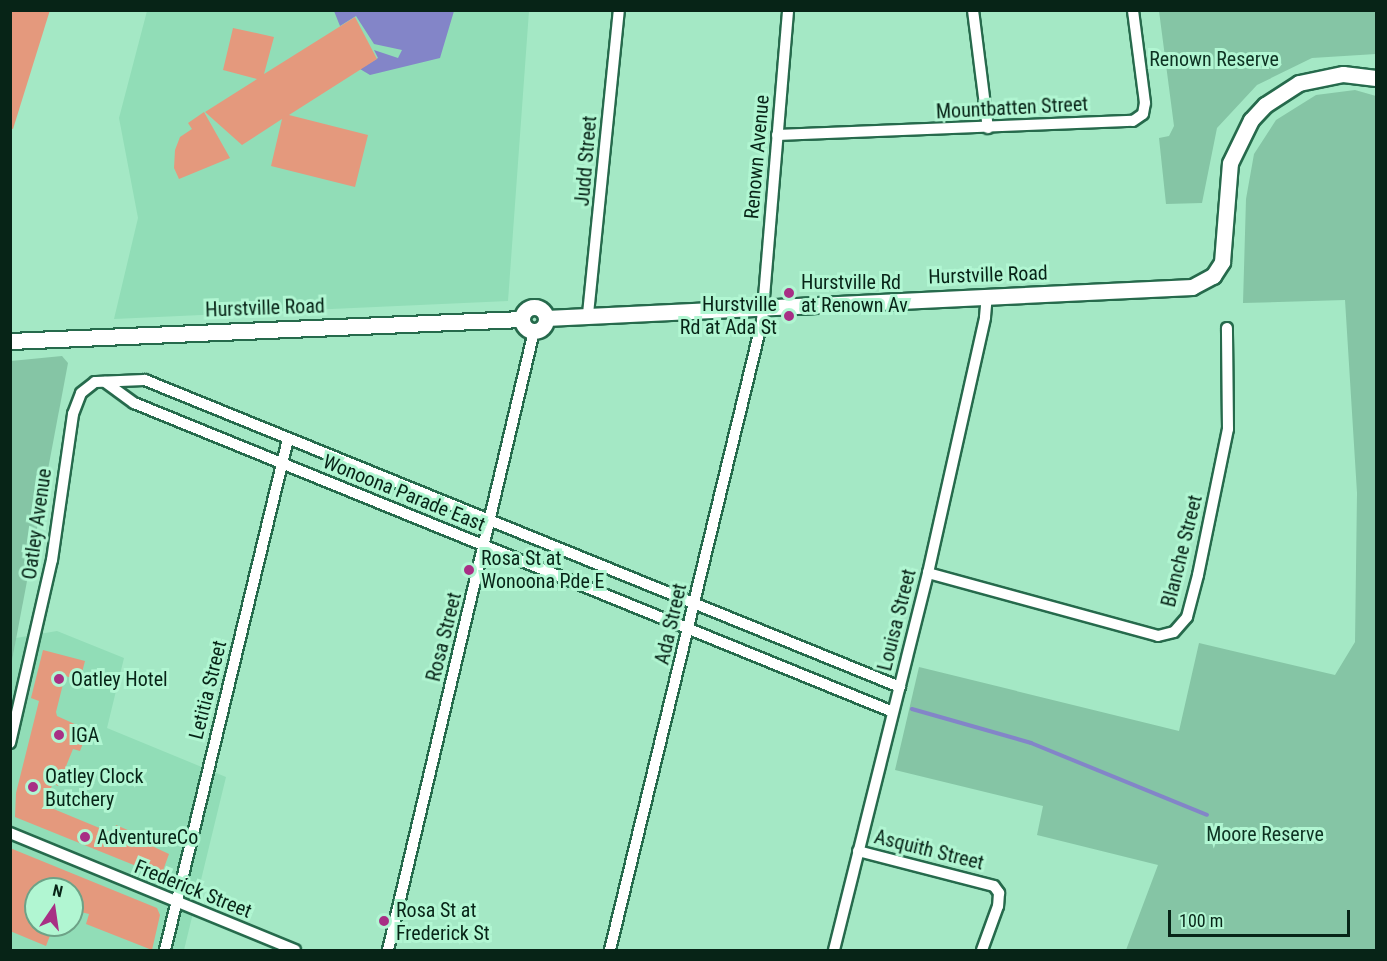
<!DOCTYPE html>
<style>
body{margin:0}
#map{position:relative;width:1387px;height:961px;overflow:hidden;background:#a4e8c5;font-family:"Roboto Condensed",sans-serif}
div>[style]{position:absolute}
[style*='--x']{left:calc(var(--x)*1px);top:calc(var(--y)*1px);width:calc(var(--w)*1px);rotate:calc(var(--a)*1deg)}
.built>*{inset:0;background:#91ddb7}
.green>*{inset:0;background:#85c5a5}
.water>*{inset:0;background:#8385c8}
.stream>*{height:4px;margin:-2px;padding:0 2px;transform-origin:2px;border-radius:2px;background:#8385c8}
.building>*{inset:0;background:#e4997d}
.roads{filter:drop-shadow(2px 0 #266a4c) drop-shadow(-2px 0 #266a4c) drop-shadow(0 2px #266a4c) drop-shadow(0 -2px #266a4c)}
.street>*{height:10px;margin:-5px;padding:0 5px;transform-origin:5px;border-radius:5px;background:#fff}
.secondary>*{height:15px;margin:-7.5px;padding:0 7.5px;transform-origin:7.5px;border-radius:7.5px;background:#fff}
.secondary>.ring{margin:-7.5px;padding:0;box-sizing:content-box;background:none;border:15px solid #fff;border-radius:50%}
.dots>*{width:16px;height:16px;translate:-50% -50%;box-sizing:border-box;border:3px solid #b1f6d2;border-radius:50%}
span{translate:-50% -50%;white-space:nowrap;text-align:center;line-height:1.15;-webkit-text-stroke:6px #b1f6d2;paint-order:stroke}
.park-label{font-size:20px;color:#0d3222}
.street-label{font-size:20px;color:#072417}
.poi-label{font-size:20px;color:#072417}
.left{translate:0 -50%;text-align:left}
.right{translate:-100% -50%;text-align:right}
.frame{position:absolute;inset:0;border:12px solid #072417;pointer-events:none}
.north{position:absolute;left:24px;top:877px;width:60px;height:60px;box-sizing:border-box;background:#b1f6d2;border:2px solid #6da287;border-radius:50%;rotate:13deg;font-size:16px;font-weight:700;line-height:24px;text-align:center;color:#072417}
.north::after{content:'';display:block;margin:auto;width:21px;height:27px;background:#a82f85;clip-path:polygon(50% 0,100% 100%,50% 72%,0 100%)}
.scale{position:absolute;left:1168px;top:910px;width:182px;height:27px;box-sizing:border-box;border:3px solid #072417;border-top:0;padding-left:8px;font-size:18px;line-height:21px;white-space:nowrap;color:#072417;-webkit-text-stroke:4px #b1f6d2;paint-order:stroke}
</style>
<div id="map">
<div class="built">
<div style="clip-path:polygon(147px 11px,529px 11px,508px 301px,114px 319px,138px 218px,119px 118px)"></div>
<div style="clip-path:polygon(evenodd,57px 631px,124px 658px,107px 728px,226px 777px,184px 950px,11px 950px,11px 666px,16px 638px,57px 631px,36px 889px,72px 889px,72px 925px,36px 925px,36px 889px)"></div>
</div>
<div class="green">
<div style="clip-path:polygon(1159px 11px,1376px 11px,1376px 54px,1312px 58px,1257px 85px,1217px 128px,1202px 203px,1166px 204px,1159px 138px,1169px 136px,1174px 126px)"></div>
<div style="clip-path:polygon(1355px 90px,1376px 96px,1376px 950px,1126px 950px,1158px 865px,1037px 835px,1043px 806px,895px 770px,919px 667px,1179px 731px,1199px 643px,1335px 675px,1355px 642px,1357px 493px,1345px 300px,1243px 303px,1246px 199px,1254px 154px,1276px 120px,1316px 95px)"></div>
<div style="clip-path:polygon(62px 356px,68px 363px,11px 666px,11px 361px)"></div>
</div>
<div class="water">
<div style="clip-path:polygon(334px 11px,454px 11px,440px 58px,370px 75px,360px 69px,378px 58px,374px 50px,398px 58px,402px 50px,374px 44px,356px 16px,340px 26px)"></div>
</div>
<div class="stream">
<div style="--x:912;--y:709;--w:124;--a:15.9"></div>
<div style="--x:1031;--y:743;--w:190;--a:22.2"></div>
</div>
<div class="building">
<div style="clip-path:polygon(10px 10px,50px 10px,13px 129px,10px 128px)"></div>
<div style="clip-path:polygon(355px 17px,377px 59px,289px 115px,368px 135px,355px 187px,271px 166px,282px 119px,242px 145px,205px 112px,257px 79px,223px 70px,233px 28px,274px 37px,264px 74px)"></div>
<div style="clip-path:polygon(204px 112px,230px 158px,179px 179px,174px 168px,175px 150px,180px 137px,192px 129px,188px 123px)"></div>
<div style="clip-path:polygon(43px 650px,85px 661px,80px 680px,65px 676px,56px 712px,57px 716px,88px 730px,80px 751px,73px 749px,58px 786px,53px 783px,44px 805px,114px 834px,116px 825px,137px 834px,135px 838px,169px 854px,161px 876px,15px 817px,16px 793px,39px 701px,31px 698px)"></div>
<div style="clip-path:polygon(10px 848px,157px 908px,160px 915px,152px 950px,86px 924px,89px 914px,77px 911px,78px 903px,72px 902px,72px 889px,36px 889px,36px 925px,54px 925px,46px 946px,10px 931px)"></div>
</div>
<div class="roads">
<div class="street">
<div style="--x:973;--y:10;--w:119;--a:82.8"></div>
<div style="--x:777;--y:135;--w:356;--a:-2.3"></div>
<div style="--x:1133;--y:121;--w:12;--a:-35"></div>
<div style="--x:1143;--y:114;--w:11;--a:-80"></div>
<div style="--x:1145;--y:103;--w:94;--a:-97.4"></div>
<div style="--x:588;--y:314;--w:306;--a:-84.2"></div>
<div style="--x:105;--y:382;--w:36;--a:36"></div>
<div style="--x:134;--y:403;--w:819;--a:22.15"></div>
<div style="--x:928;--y:573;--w:238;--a:15.3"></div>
<div style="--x:1158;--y:636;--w:16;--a:-14"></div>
<div style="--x:1174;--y:632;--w:20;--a:-49"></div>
<div style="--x:1187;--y:617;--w:43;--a:-75.3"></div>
<div style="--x:1198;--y:575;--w:149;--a:-78.4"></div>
<div style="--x:1228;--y:429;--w:101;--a:-90.6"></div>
<div style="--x:10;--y:743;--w:188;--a:-77.1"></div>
<div style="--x:52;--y:560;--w:148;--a:-81.8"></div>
<div style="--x:73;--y:414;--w:22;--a:-69"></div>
<div style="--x:81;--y:393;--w:18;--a:-38"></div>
<div style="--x:95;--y:382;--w:50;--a:-2.3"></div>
<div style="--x:145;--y:380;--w:815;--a:22.13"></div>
<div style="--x:10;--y:833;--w:308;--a:22.3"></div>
<div style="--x:858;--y:851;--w:140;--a:14.4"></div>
<div style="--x:994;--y:886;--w:9;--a:54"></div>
<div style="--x:999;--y:893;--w:13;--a:94"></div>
<div style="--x:998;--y:906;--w:47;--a:110"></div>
<div style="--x:165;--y:950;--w:526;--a:-76.47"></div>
<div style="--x:388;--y:950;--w:636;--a:-76.73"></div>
<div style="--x:610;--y:950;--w:647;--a:-76.41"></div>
<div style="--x:762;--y:321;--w:312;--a:-85.2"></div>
<div style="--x:834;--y:950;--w:389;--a:-76"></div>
<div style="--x:928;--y:573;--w:262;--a:-77.4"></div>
<div style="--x:985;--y:317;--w:22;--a:-85"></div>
</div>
<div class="secondary">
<div class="ring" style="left:522px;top:307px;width:9px;height:9px"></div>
<div style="--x:546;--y:318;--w:647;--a:-2.75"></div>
<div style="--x:1192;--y:287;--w:24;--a:-28"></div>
<div style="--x:1213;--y:276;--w:17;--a:-57"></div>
<div style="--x:1222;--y:262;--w:99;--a:-85.4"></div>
<div style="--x:1230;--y:163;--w:48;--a:-64"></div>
<div style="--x:1251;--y:120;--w:21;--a:-47"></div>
<div style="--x:1265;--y:105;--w:40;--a:-32.9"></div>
<div style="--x:1299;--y:83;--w:45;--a:-11.6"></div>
<div style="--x:1343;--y:74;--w:33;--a:7"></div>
<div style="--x:10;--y:341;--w:512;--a:-2.46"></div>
</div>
</div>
<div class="dots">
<div style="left:789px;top:293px;background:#a82f85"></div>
<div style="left:789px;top:316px;background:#a82f85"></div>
<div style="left:469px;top:570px;background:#a82f85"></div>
<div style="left:59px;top:679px;background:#a82f85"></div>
<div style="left:59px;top:735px;background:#a82f85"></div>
<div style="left:33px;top:787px;background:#a82f85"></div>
<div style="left:85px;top:837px;background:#a82f85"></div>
<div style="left:384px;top:921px;background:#a82f85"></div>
</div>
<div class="park-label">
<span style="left:1214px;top:59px">Renown Reserve</span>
<span style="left:1265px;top:834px">Moore Reserve</span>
</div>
<div class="street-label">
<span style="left:1012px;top:108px;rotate:-3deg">Mountbatten Street</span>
<span style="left:757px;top:157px;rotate:-85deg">Renown Avenue</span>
<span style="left:586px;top:161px;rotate:-85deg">Judd Street</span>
<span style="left:988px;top:275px;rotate:-2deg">Hurstville Road</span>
<span style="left:265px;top:308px;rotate:-2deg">Hurstville Road</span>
<span style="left:404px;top:493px;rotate:22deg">Wonoona Parade East</span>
<span style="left:37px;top:524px;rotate:-82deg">Oatley Avenue</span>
<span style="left:1182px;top:551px;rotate:-76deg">Blanche Street</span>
<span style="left:897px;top:620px;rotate:-76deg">Louisa Street</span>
<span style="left:671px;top:624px;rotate:-77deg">Ada Street</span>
<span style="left:444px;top:637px;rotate:-76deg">Rosa Street</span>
<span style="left:208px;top:690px;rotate:-76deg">Letitia Street</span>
<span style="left:929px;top:850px;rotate:14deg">Asquith Street</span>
<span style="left:193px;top:889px;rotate:22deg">Frederick Street</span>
</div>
<div class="poi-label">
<span class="left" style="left:801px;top:294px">Hurstville Rd<br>at Renown Av</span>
<span class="right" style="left:777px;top:316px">Hurstville<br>Rd at Ada St</span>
<span class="left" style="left:481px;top:570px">Rosa St at<br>Wonoona Pde E</span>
<span class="left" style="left:71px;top:679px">Oatley Hotel</span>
<span class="left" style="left:71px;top:735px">IGA</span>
<span class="left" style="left:45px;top:788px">Oatley Clock<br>Butchery</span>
<span class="left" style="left:97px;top:837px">AdventureCo</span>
<span class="left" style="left:396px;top:922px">Rosa St at<br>Frederick St</span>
</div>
<div class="frame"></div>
<div class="north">N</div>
<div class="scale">100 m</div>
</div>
